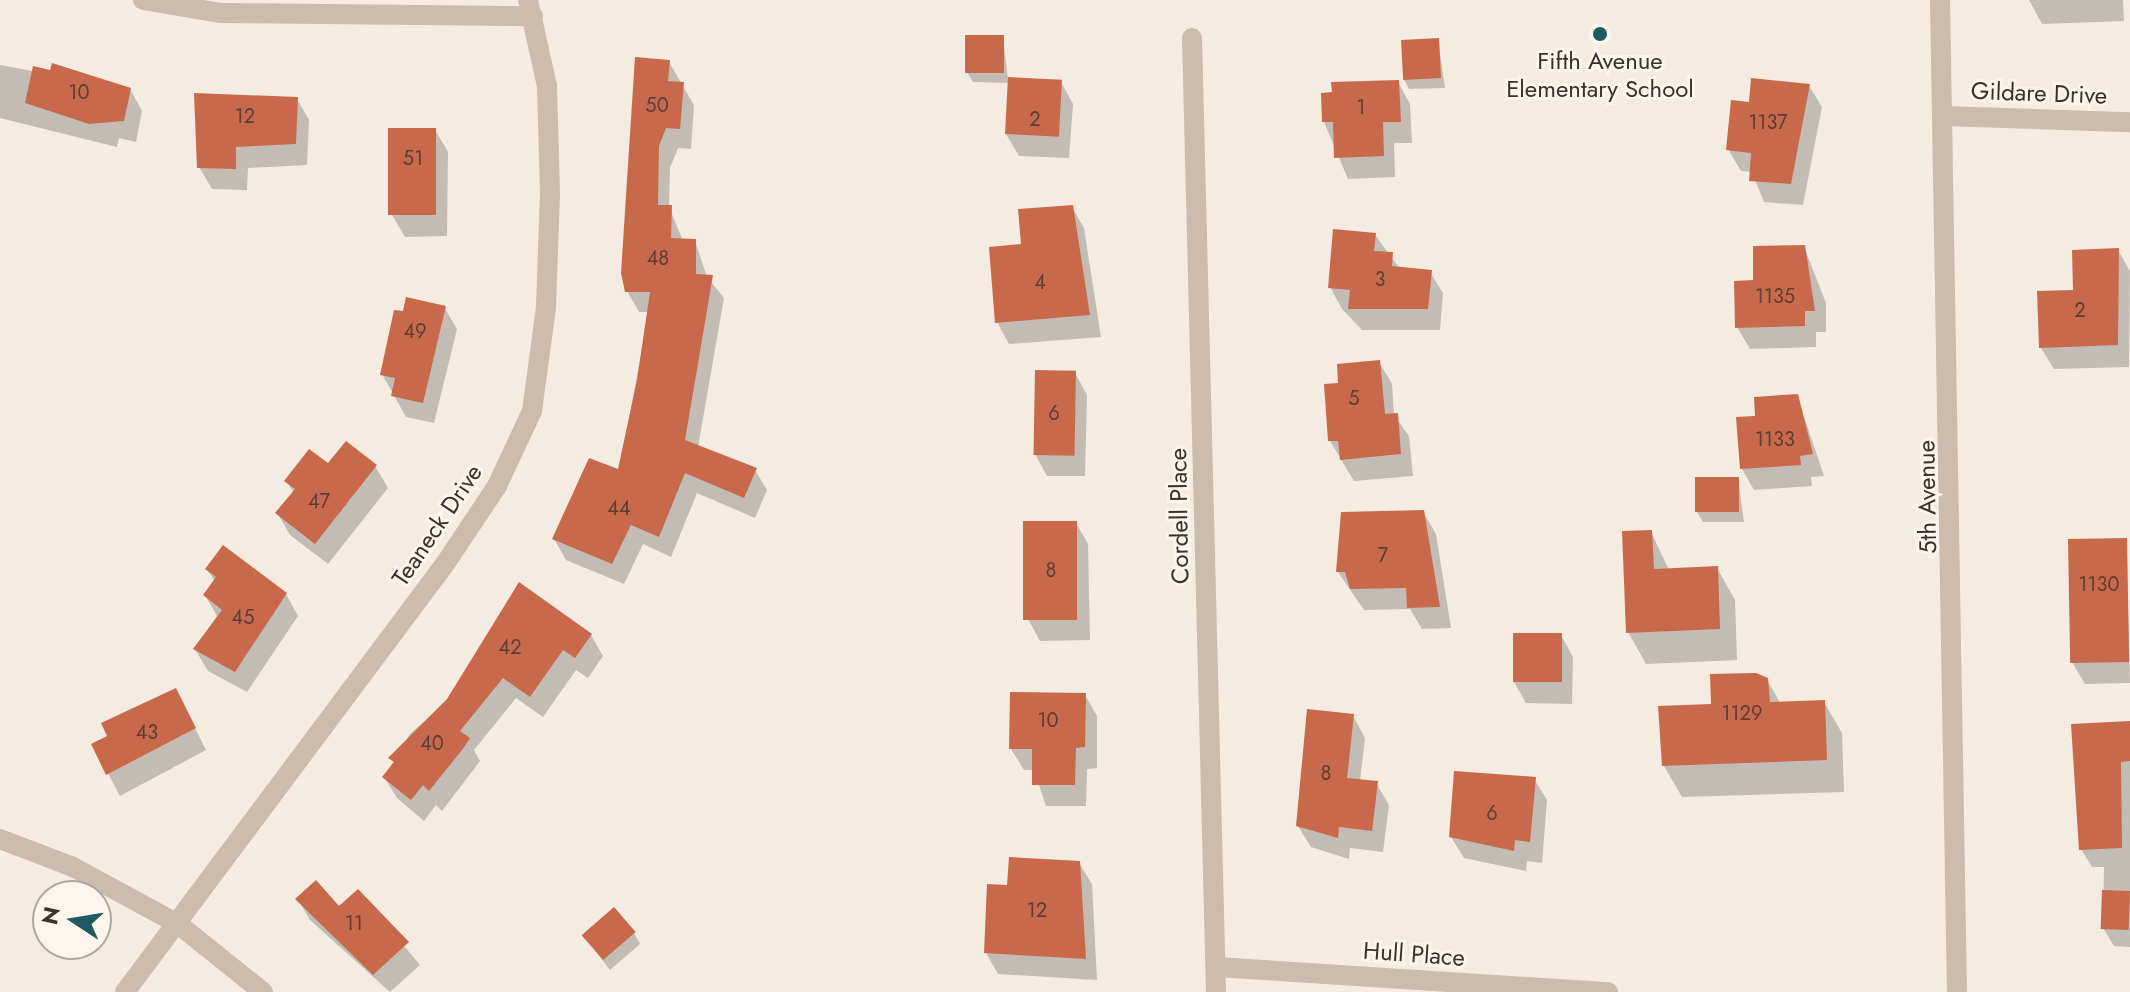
<!DOCTYPE html>
<style>
body{margin:0}
#map{position:relative;width:2130px;height:992px;overflow:hidden;background:#f4ebe1;font-family:Jost,sans-serif}
div>[style]{position:absolute}
[style*='--x']{left:calc(var(--x)*1px);top:calc(var(--y)*1px);width:calc(var(--w)*1px);rotate:calc(var(--a)*1deg)}
.shadow>*{inset:0;background:#0003}
.building>*{inset:0;background:#c8694b;transform-origin:0 0}
.minor>*{height:20px;margin:-10px;padding:0 10px;transform-origin:10px;border-radius:10px;background:#cdbbac}
.dots>*{width:22px;height:22px;translate:-50% -50%;box-sizing:border-box;border:4px solid #fbf5ee;border-radius:50%}
span{translate:-50% -50%;white-space:nowrap;text-align:center;line-height:1.15;-webkit-text-stroke:6px #fbf5ee;paint-order:stroke}
.number-label{font-size:20px;color:#5e3e33}
.number-label span{-webkit-text-stroke-width:0}
.poi-label{font-size:24px;color:#3b302b}
.street-label{font-size:24px;color:#3b302b}
.north{position:absolute;left:32px;top:880px;width:80px;height:80px;box-sizing:border-box;background:#fbf5ee;border:2px solid #aea6a0;border-radius:50%;rotate:282deg;font-size:22px;font-weight:700;line-height:32px;text-align:center;color:#3b302b}
.north::after{content:'';display:block;margin:auto;width:28px;height:36px;background:#1f5a5e;clip-path:polygon(50% 0,100% 100%,50% 72%,0 100%)}
</style>
<div id="map">
<div class="shadow">
<div style="clip-path:polygon(2123px 0,2124px 21px,2042px 24px,2029px 0)"></div>
<div style="clip-path:polygon(1003px 37px,1008px 79px,1061px 82px,1073px 104px,1069px 158px,1019px 156px,1006px 134px,1010px 83px,973px 82px,967px 72px)"></div>
<div style="clip-path:polygon(1438px 40px,1445px 88px,1409px 89px,1403px 78px)"></div>
<div style="clip-path:polygon(669px 62px,694px 105px,691px 149px,678px 148px,670px 168px,669px 207px,683px 241px,695px 241px,707px 277px,724px 298px,698px 447px,755px 470px,767px 490px,755px 518px,697px 493px,671px 557px,643px 544px,624px 584px,566px 560px,554px 539px,619px 472px,649px 312px,639px 312px,627px 291px)"></div>
<div style="clip-path:polygon(0 65px,130px 89px,142px 111px,136px 142px,119px 138px,117px 147px,0 118px)"></div>
<div style="clip-path:polygon(1398px 82px,1410px 104px,1412px 143px,1394px 143px,1395px 177px,1348px 179px,1324px 122px)"></div>
<div style="clip-path:polygon(1809px 86px,1822px 107px,1803px 205px,1764px 202px,1752px 172px,1741px 171px,1728px 149px,1751px 104px)"></div>
<div style="clip-path:polygon(297px 99px,309px 120px,307px 165px,248px 168px,247px 190px,212px 189px,199px 167px)"></div>
<div style="clip-path:polygon(435px 130px,448px 152px,447px 236px,405px 237px,392px 215px)"></div>
<div style="clip-path:polygon(1072px 207px,1084px 228px,1101px 337px,1009px 344px,997px 322px,1023px 245px)"></div>
<div style="clip-path:polygon(1375px 235px,1400px 269px,1430px 272px,1443px 293px,1440px 330px,1362px 330px,1342px 309px,1330px 287px)"></div>
<div style="clip-path:polygon(1804px 247px,1826px 303px,1826px 332px,1816px 332px,1816px 347px,1750px 349px,1737px 327px,1755px 282px)"></div>
<div style="clip-path:polygon(2118px 250px,2130px 271px,2129px 367px,2054px 369px,2041px 348px,2075px 292px)"></div>
<div style="clip-path:polygon(444px 307px,457px 329px,434px 423px,406px 417px,382px 374px,405px 314px)"></div>
<div style="clip-path:polygon(1379px 362px,1392px 384px,1394px 415px,1409px 436px,1413px 476px,1354px 481px,1330px 441px,1341px 385px)"></div>
<div style="clip-path:polygon(1075px 373px,1087px 395px,1085px 476px,1047px 476px,1035px 454px)"></div>
<div style="clip-path:polygon(1797px 396px,1824px 476px,1811px 477px,1812px 486px,1754px 490px,1742px 469px,1757px 417px)"></div>
<div style="clip-path:polygon(329px 466px,375px 466px,388px 488px,328px 564px,290px 535px,278px 514px,294px 493px,286px 481px)"></div>
<div style="clip-path:polygon(1738px 479px,1744px 522px,1703px 522px,1697px 512px)"></div>
<div style="clip-path:polygon(1423px 512px,1436px 534px,1451px 628px,1422px 629px,1410px 609px,1364px 610px,1338px 572px)"></div>
<div style="clip-path:polygon(1076px 523px,1088px 544px,1090px 640px,1040px 641px,1028px 619px)"></div>
<div style="clip-path:polygon(1651px 532px,1669px 570px,1717px 568px,1735px 600px,1737px 660px,1646px 664px,1628px 632px)"></div>
<div style="clip-path:polygon(2126px 540px,2130px 683px,2085px 684px,2072px 662px)"></div>
<div style="clip-path:polygon(207px 569px,286px 594px,298px 616px,247px 692px,208px 671px,195px 649px,217px 616px,205px 595px,215px 582px)"></div>
<div style="clip-path:polygon(591px 635px,603px 656px,588px 678px,576px 670px,543px 717px,516px 698px,474px 750px,480px 761px,442px 811px,436px 805px,424px 821px,397px 798px,384px 777px,410px 734px,448px 700px)"></div>
<div style="clip-path:polygon(1561px 635px,1573px 657px,1572px 704px,1526px 703px,1514px 682px)"></div>
<div style="clip-path:polygon(1767px 680px,1781px 704px,1824px 702px,1842px 733px,1844px 792px,1682px 797px,1664px 766px,1713px 706px)"></div>
<div style="clip-path:polygon(1085px 695px,1097px 716px,1097px 768px,1087px 769px,1086px 806px,1046px 806px,1034px 770px,1024px 770px,1011px 749px)"></div>
<div style="clip-path:polygon(187px 712px,206px 750px,120px 796px,93px 745px)"></div>
<div style="clip-path:polygon(1353px 716px,1365px 738px,1360px 781px,1376px 783px,1389px 805px,1383px 852px,1350px 848px,1349px 859px,1311px 847px,1298px 826px)"></div>
<div style="clip-path:polygon(2130px 723px,2130px 947px,2114px 946px,2103px 928px,2104px 867px,2092px 867px,2081px 849px)"></div>
<div style="clip-path:polygon(1534px 779px,1547px 800px,1542px 863px,1527px 861px,1526px 871px,1464px 858px,1451px 837px)"></div>
<div style="clip-path:polygon(1079px 863px,1092px 884px,1097px 980px,998px 974px,986px 953px,1009px 887px)"></div>
<div style="clip-path:polygon(358px 891px,420px 965px,390px 992px,310px 920px,298px 899px,339px 909px)"></div>
<div style="clip-path:polygon(634px 933px,640px 944px,610px 970px,584px 936px)"></div>
</div>
<div class="building">
<div style="left:965px;top:35px;width:39px;height:38px"></div>
<div style="left:1439px;top:38px;width:40px;height:38px;rotate:87deg"></div>
<div style="clip-path:polygon(635px 57px,670px 60px,668px 81px,684px 82px,680px 129px,666px 128px,659px 146px,658px 205px,672px 205px,671px 238px,696px 239px,696px 274px,713px 275px,685px 440px,757px 468px,744px 498px,685px 473px,659px 537px,631px 525px,612px 564px,552px 539px,589px 458px,618px 469px,637px 380px,650px 292px,625px 292px,621px 273px)"></div>
<div style="clip-path:polygon(52px 63px,131px 88px,124px 121px,89px 124px,25px 103px,33px 66px,50px 70px)"></div>
<div style="left:1008px;top:77px;width:54px;height:57px;rotate:3deg"></div>
<div style="clip-path:polygon(1751px 78px,1810px 84px,1791px 184px,1749px 181px,1751px 153px,1726px 150px,1731px 100px,1749px 102px)"></div>
<div style="clip-path:polygon(1399px 80px,1401px 122px,1383px 122px,1384px 156px,1334px 158px,1333px 122px,1322px 122px,1321px 93px,1332px 92px,1331px 82px)"></div>
<div style="clip-path:polygon(194px 93px,298px 97px,296px 144px,236px 147px,236px 169px,197px 168px)"></div>
<div style="left:436px;top:128px;width:87px;height:48px;rotate:90deg"></div>
<div style="clip-path:polygon(1073px 205px,1090px 315px,995px 323px,989px 247px,1021px 244px,1018px 209px)"></div>
<div style="clip-path:polygon(1333px 229px,1376px 233px,1374px 251px,1393px 252px,1392px 266px,1432px 270px,1428px 309px,1348px 309px,1350px 290px,1328px 288px)"></div>
<div style="clip-path:polygon(1805px 245px,1815px 311px,1805px 311px,1805px 326px,1735px 328px,1734px 281px,1753px 280px,1753px 246px)"></div>
<div style="clip-path:polygon(2119px 248px,2118px 345px,2039px 348px,2037px 291px,2073px 290px,2072px 250px)"></div>
<div style="clip-path:polygon(406px 297px,446px 306px,423px 403px,391px 396px,395px 378px,380px 375px,394px 310px,403px 311px)"></div>
<div style="clip-path:polygon(1380px 360px,1385px 414px,1398px 413px,1401px 454px,1340px 460px,1338px 441px,1328px 441px,1324px 384px,1338px 383px,1337px 364px)"></div>
<div style="left:1035px;top:370px;width:41px;height:85px;rotate:1deg"></div>
<div style="clip-path:polygon(1798px 394px,1813px 454px,1800px 456px,1801px 465px,1740px 469px,1736px 417px,1755px 416px,1754px 397px)"></div>
<div style="clip-path:polygon(346px 441px,377px 465px,315px 544px,275px 513px,295px 489px,284px 481px,309px 449px,328px 463px)"></div>
<div style="left:1695px;top:477px;width:44px;height:35px"></div>
<div style="clip-path:polygon(1424px 510px,1440px 607px,1407px 608px,1406px 588px,1350px 589px,1345px 572px,1336px 572px,1341px 512px)"></div>
<div style="left:1023px;top:521px;width:54px;height:99px"></div>
<div style="clip-path:polygon(1652px 530px,1654px 569px,1718px 566px,1720px 629px,1626px 633px,1622px 531px)"></div>
<div style="left:2127px;top:538px;width:124px;height:59px;rotate:89deg"></div>
<div style="clip-path:polygon(223px 545px,287px 593px,235px 672px,193px 649px,222px 610px,203px 595px,216px 577px,205px 569px)"></div>
<div style="clip-path:polygon(519px 582px,592px 634px,575px 658px,563px 650px,530px 697px,503px 678px,460px 731px,470px 738px,462px 750px,429px 791px,423px 785px,411px 800px,382px 777px,394px 762px,388px 758px,447px 699px)"></div>
<div style="left:1513px;top:633px;width:49px;height:49px"></div>
<div style="clip-path:polygon(1756px 673px,1768px 678px,1770px 702px,1825px 700px,1827px 760px,1662px 766px,1658px 706px,1711px 704px,1710px 674px)"></div>
<div style="clip-path:polygon(176px 688px,196px 728px,106px 775px,91px 744px,107px 736px,101px 723px)"></div>
<div style="clip-path:polygon(1010px 692px,1086px 693px,1085px 747px,1076px 748px,1075px 785px,1032px 785px,1032px 749px,1009px 749px)"></div>
<div style="clip-path:polygon(1307px 709px,1354px 714px,1347px 778px,1378px 781px,1372px 831px,1339px 827px,1338px 838px,1296px 826px)"></div>
<div style="clip-path:polygon(2130px 721px,2130px 761px,2121px 762px,2122px 848px,2079px 850px,2071px 724px)"></div>
<div style="clip-path:polygon(1454px 771px,1536px 777px,1530px 842px,1515px 840px,1514px 851px,1449px 837px)"></div>
<div style="clip-path:polygon(1009px 857px,1080px 861px,1086px 959px,984px 953px,987px 884px,1007px 885px)"></div>
<div style="clip-path:polygon(316px 880px,339px 906px,358px 889px,409px 942px,373px 975px,295px 899px)"></div>
<div style="left:2102px;top:890px;width:28px;height:39px;rotate:2deg"></div>
<div style="left:614px;top:907px;width:33px;height:43px;rotate:49deg"></div>
</div>
<div class="minor">
<div style="--x:143;--y:0;--w:79;--a:9.5"></div>
<div style="--x:221;--y:13;--w:312;--a:0.6"></div>
<div style="--x:1940;--y:0;--w:992;--a:89.02"></div>
<div style="--x:1192;--y:38;--w:954;--a:88.56"></div>
<div style="--x:1945;--y:116;--w:185;--a:1.9"></div>
<div style="--x:0;--y:839;--w:78;--a:21"></div>
<div style="--x:73;--y:867;--w:119;--a:28.5"></div>
<div style="--x:178;--y:924;--w:109;--a:38.7"></div>
<div style="--x:1217;--y:967;--w:392;--a:3.7"></div>
<div style="--x:125;--y:992;--w:534;--a:-53.22"></div>
<div style="--x:445;--y:564;--w:94;--a:-56.3"></div>
<div style="--x:497;--y:486;--w:83;--a:-65"></div>
<div style="--x:532;--y:411;--w:105;--a:-82.3"></div>
<div style="--x:546;--y:307;--w:113;--a:-88"></div>
<div style="--x:550;--y:194;--w:108;--a:-91.6"></div>
<div style="--x:547;--y:86;--w:88;--a:-102.5"></div>
</div>
<div class="dots">
<div style="left:1600px;top:34px;background:#1f5a5e"></div>
</div>
<div class="number-label">
<span style="left:79px;top:92px">10</span>
<span style="left:657px;top:105px">50</span>
<span style="left:1361px;top:107px">1</span>
<span style="left:245px;top:116px">12</span>
<span style="left:1035px;top:119px">2</span>
<span style="left:1768px;top:122px">1137</span>
<span style="left:413px;top:158px">51</span>
<span style="left:658px;top:258px">48</span>
<span style="left:1380px;top:279px">3</span>
<span style="left:1040px;top:282px">4</span>
<span style="left:1775px;top:296px">1135</span>
<span style="left:2080px;top:310px">2</span>
<span style="left:415px;top:331px">49</span>
<span style="left:1354px;top:398px">5</span>
<span style="left:1054px;top:413px">6</span>
<span style="left:1775px;top:439px">1133</span>
<span style="left:319px;top:501px">47</span>
<span style="left:619px;top:508px">44</span>
<span style="left:1383px;top:555px">7</span>
<span style="left:1051px;top:570px">8</span>
<span style="left:2099px;top:584px">1130</span>
<span style="left:243px;top:617px">45</span>
<span style="left:510px;top:647px">42</span>
<span style="left:1742px;top:713px">1129</span>
<span style="left:1048px;top:720px">10</span>
<span style="left:147px;top:732px">43</span>
<span style="left:432px;top:743px">40</span>
<span style="left:1326px;top:773px">8</span>
<span style="left:1492px;top:813px">6</span>
<span style="left:1037px;top:910px">12</span>
<span style="left:354px;top:923px">11</span>
</div>
<div class="poi-label">
<span style="left:1600px;top:75px">Fifth Avenue<br>Elementary School</span>
</div>
<div class="street-label">
<span style="left:2039px;top:93px;rotate:2deg">Gildare Drive</span>
<span style="left:1927px;top:497px;rotate:-91deg">5th Avenue</span>
<span style="left:1179px;top:516px;rotate:-91deg">Cordell Place</span>
<span style="left:437px;top:525px;rotate:-56deg">Teaneck Drive</span>
<span style="left:1414px;top:954px;rotate:4deg">Hull Place</span>
</div>
<div class="north">N</div>
</div>
